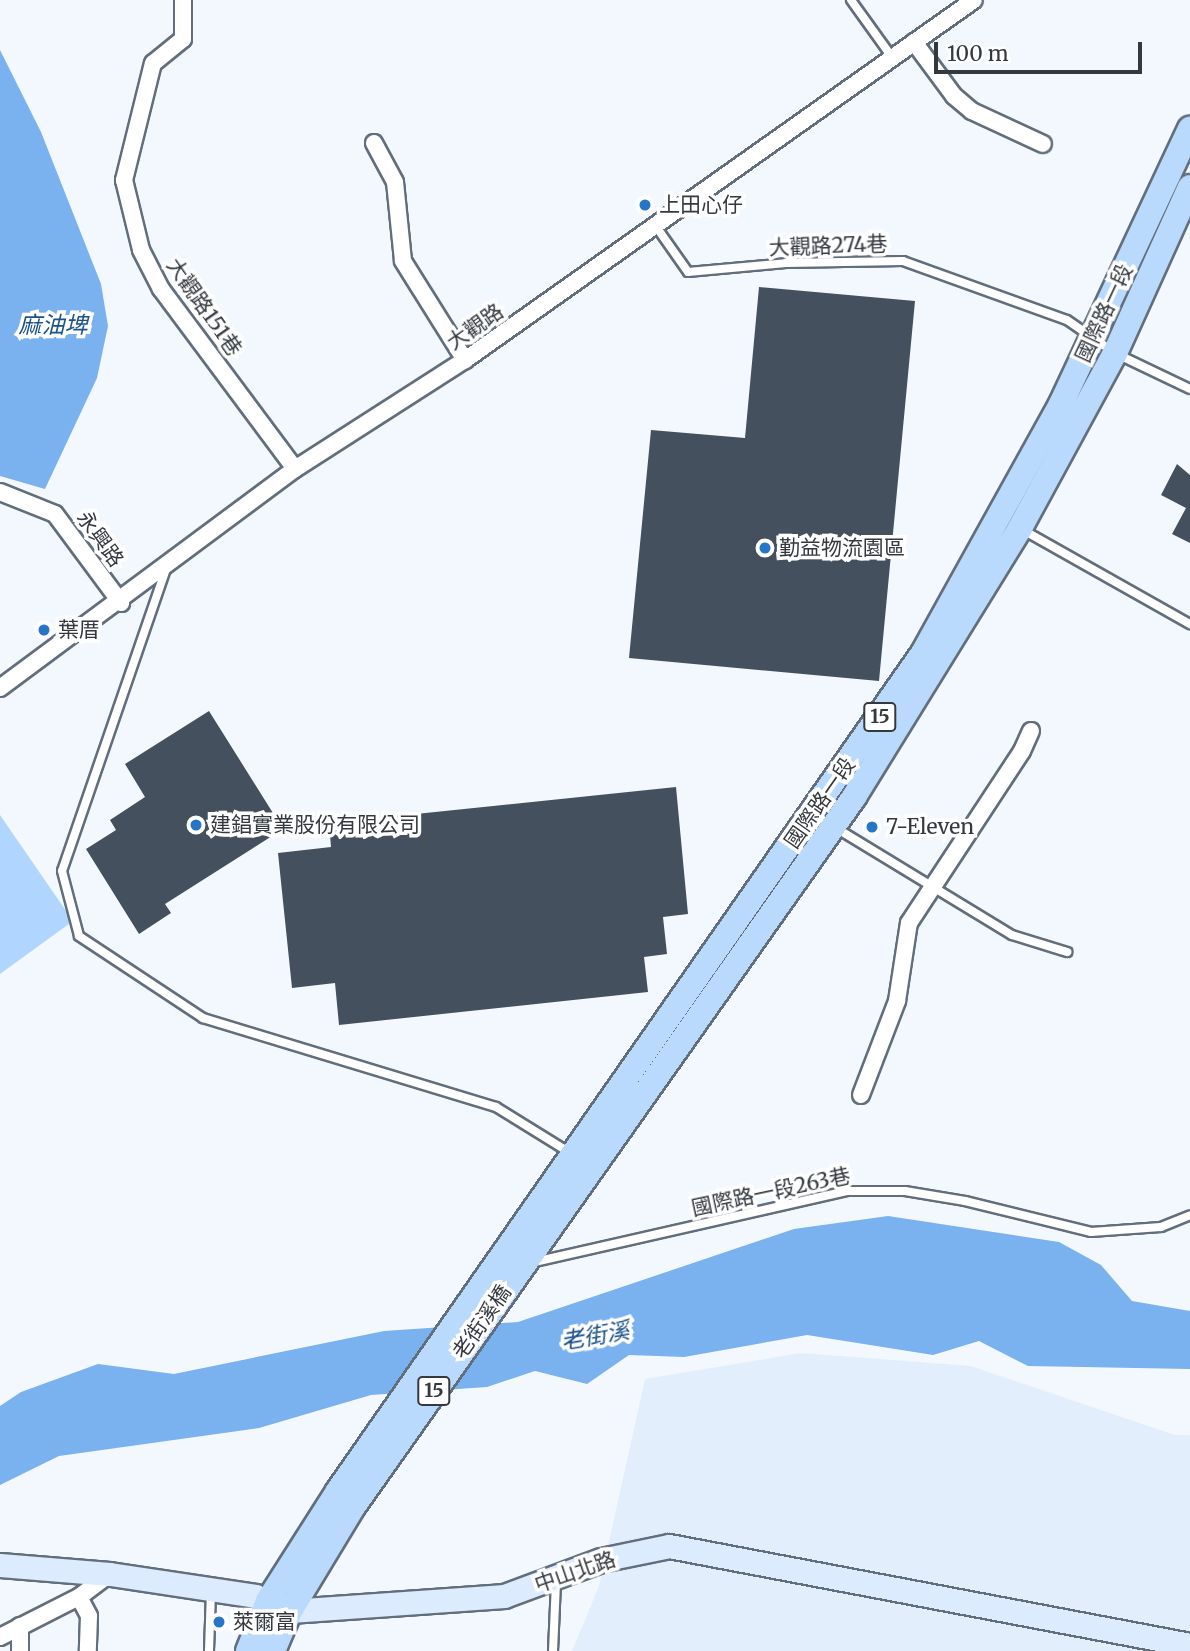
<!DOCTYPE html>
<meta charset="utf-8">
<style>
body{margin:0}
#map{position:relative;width:1190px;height:1651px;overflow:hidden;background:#f3f8ff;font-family:Merriweather,"Noto Sans TC",serif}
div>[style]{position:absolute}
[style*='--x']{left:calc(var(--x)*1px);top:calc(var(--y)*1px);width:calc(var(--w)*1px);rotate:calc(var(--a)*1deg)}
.built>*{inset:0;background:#e3eefc}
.green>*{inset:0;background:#b0d5fe}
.water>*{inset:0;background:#7ab1ef}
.building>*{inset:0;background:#44505d}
.roads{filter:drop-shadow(2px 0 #626e7c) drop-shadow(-2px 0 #626e7c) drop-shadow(0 2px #626e7c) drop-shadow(0 -2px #626e7c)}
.lane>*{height:8px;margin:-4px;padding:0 4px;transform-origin:4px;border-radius:4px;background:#fff}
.street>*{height:16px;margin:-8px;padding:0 8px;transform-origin:8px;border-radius:8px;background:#fff}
.secondary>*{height:23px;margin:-11.5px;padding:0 11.5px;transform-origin:11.5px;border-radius:11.5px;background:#dcecfe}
.primary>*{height:24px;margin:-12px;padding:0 12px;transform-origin:12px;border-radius:12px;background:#b9d9fd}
.dots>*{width:19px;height:19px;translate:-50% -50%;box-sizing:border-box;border:4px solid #fff;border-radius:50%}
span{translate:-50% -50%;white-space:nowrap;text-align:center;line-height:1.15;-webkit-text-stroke:7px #fff;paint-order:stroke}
.shield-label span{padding:2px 5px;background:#fff;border:2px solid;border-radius:5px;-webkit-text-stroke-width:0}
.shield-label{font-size:19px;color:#34393f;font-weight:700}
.poi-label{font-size:21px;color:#34393f}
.left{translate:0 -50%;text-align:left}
.street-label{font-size:21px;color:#34393f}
.water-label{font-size:23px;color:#1a528b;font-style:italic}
.scale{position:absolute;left:934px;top:42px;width:208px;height:32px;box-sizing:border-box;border:4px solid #34393f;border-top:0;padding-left:9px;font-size:21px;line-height:24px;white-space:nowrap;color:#34393f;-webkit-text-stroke:5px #fff;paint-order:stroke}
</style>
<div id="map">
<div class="built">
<div style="clip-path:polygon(801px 1353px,971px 1366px,1175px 1435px,1190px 1435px,1190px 1651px,572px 1651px,599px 1586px,645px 1379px)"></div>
</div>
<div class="green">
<div style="clip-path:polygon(0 815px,73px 921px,0 974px)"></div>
</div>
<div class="water">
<div style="clip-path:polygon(0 50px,41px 132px,101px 284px,108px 326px,97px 378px,45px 489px,0 476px)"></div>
<div style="clip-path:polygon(888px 1216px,1059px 1242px,1101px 1265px,1132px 1301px,1190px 1311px,1190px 1369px,1028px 1366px,979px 1341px,933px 1355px,807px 1335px,684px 1357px,629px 1355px,587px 1384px,535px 1371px,487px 1387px,371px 1395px,259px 1428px,59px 1456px,0 1485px,0 1406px,21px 1392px,98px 1364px,174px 1374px,384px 1331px,518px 1322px,794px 1229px)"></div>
</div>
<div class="building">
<div style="clip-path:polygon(759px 287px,915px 301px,879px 681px,629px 658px,651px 430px,745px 438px)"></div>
<div style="clip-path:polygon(1177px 464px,1190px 475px,1190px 543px,1172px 534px,1186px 508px,1161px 495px)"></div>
<div style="clip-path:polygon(209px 711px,283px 829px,165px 904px,171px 913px,139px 934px,86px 849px,116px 830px,110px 820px,145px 797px,125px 764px)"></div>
<div style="clip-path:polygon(676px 787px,688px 914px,663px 917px,667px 954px,644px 957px,648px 992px,339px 1025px,335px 983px,292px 988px,278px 853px,331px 847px,329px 823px)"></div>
</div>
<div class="roads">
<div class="lane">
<div style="--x:851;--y:0;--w:70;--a:54.3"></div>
<div style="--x:655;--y:225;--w:57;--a:54.9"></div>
<div style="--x:688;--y:272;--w:98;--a:-5.2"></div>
<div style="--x:786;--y:263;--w:117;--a:-1"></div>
<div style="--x:903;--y:261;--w:174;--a:19.8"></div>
<div style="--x:1067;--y:320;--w:58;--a:34.5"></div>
<div style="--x:1115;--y:353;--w:83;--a:25.6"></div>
<div style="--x:1023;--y:530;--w:192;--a:29.4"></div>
<div style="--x:166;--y:569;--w:319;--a:109"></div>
<div style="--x:62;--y:871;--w:67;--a:75.3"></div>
<div style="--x:79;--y:936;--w:149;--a:33.5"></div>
<div style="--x:203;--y:1018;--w:306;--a:16.9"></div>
<div style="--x:496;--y:1107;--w:86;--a:31.7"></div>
<div style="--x:813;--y:814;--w:233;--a:31.3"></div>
<div style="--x:1012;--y:935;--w:58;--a:17.2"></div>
<div style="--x:530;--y:1263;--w:326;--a:-12.8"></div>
<div style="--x:848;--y:1191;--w:57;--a:0"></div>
<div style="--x:905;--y:1191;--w:61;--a:9.5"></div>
<div style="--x:965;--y:1201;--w:130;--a:13.8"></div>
<div style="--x:1091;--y:1232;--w:70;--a:-4.1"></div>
<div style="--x:1161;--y:1227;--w:31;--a:-22"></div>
<div style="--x:209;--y:1651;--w:59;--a:-88.1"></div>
<div style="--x:553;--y:1651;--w:70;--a:-87.5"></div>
</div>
<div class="street">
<div style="--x:183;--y:0;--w:39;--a:90"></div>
<div style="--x:183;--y:39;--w:38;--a:141"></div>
<div style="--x:153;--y:63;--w:121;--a:103.9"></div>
<div style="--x:124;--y:180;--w:72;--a:76.3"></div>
<div style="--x:141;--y:250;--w:44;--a:62.9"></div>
<div style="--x:161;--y:289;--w:224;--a:53.3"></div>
<div style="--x:914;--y:42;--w:67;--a:53.5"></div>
<div style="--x:954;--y:96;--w:23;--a:40"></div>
<div style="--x:972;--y:111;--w:78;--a:24.9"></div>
<div style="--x:374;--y:143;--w:44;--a:61.7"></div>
<div style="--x:395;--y:182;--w:79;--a:84.2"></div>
<div style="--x:403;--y:261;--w:117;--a:57.9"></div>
<div style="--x:0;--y:492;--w:59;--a:21.8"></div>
<div style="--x:55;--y:514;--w:111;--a:53.4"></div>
<div style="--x:0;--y:688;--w:367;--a:-36.6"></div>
<div style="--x:295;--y:469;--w:202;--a:-32.7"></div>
<div style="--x:465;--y:360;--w:623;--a:-35.27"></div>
<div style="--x:861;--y:1095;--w:101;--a:-69"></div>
<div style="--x:897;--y:1001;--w:79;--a:-81.3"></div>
<div style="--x:909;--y:923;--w:206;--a:-56.7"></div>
<div style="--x:1022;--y:751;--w:22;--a:-66"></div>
<div style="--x:79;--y:1597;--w:21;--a:62"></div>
<div style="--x:89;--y:1616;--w:35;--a:92"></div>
<div style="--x:20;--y:1626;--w:25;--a:90"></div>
<div style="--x:0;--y:1637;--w:89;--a:-26.9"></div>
<div style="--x:79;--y:1597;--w:39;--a:-37"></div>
</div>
<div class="secondary">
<div style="--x:0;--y:1565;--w:110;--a:4.7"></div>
<div style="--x:110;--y:1574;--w:147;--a:8.6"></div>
<div style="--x:255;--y:1596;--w:38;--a:23"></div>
<div style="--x:290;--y:1611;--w:215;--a:-4"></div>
<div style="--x:504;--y:1596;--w:103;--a:-20.4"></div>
<div style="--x:601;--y:1560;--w:69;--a:-11.6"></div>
<div style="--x:669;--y:1546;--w:530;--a:10.76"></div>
</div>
<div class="primary">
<div style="--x:248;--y:1651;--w:54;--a:-68.2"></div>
<div style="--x:268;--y:1601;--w:130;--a:-57.5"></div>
<div style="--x:338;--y:1491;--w:1022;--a:-55.08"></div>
<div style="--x:923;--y:653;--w:285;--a:-61"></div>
<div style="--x:1061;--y:404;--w:304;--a:-64.9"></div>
<div style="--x:273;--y:1651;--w:43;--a:-67"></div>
<div style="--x:290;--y:1611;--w:122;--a:-58.8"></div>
<div style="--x:353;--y:1507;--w:869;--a:-54.79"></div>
<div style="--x:854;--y:797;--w:316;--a:-58.3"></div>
<div style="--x:1020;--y:528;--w:199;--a:-61.5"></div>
<div style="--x:1115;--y:353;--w:182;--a:-65.7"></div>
</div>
</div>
<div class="dots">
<div style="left:645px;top:205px;background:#2776c5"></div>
<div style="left:765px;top:548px;background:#2776c5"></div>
<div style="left:44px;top:630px;background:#2776c5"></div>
<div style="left:196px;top:825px;background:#2776c5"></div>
<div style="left:872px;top:827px;background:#2776c5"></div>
<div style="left:219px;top:1622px;background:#2776c5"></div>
</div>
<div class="shield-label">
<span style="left:880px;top:717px">15</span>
<span style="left:434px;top:1391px">15</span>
</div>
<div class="poi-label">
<span class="left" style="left:659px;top:205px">上田心仔</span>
<span class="left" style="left:779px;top:548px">勤益物流園區</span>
<span class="left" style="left:58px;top:630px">葉厝</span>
<span class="left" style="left:210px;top:825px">建錩實業股份有限公司</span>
<span class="left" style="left:886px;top:827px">7-Eleven</span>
<span class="left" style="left:233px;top:1622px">萊爾富</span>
</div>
<div class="street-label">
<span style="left:828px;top:246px;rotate:-2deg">大觀路274巷</span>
<span style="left:204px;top:307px;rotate:55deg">大觀路151巷</span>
<span style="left:1104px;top:313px;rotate:-65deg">國際路一段</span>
<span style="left:475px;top:327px;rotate:-35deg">大觀路</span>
<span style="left:100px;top:539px;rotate:54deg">永興路</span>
<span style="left:820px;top:803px;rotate:-55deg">國際路一段</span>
<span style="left:771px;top:1192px;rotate:-12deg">國際路一段263巷</span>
<span style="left:482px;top:1322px;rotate:-55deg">老街溪橋</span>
<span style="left:575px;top:1572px;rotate:-19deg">中山北路</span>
</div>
<div class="water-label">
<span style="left:53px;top:325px">麻油埤</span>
<span style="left:595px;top:1336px;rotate:-10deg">老街溪</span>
</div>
<div class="scale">100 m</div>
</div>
